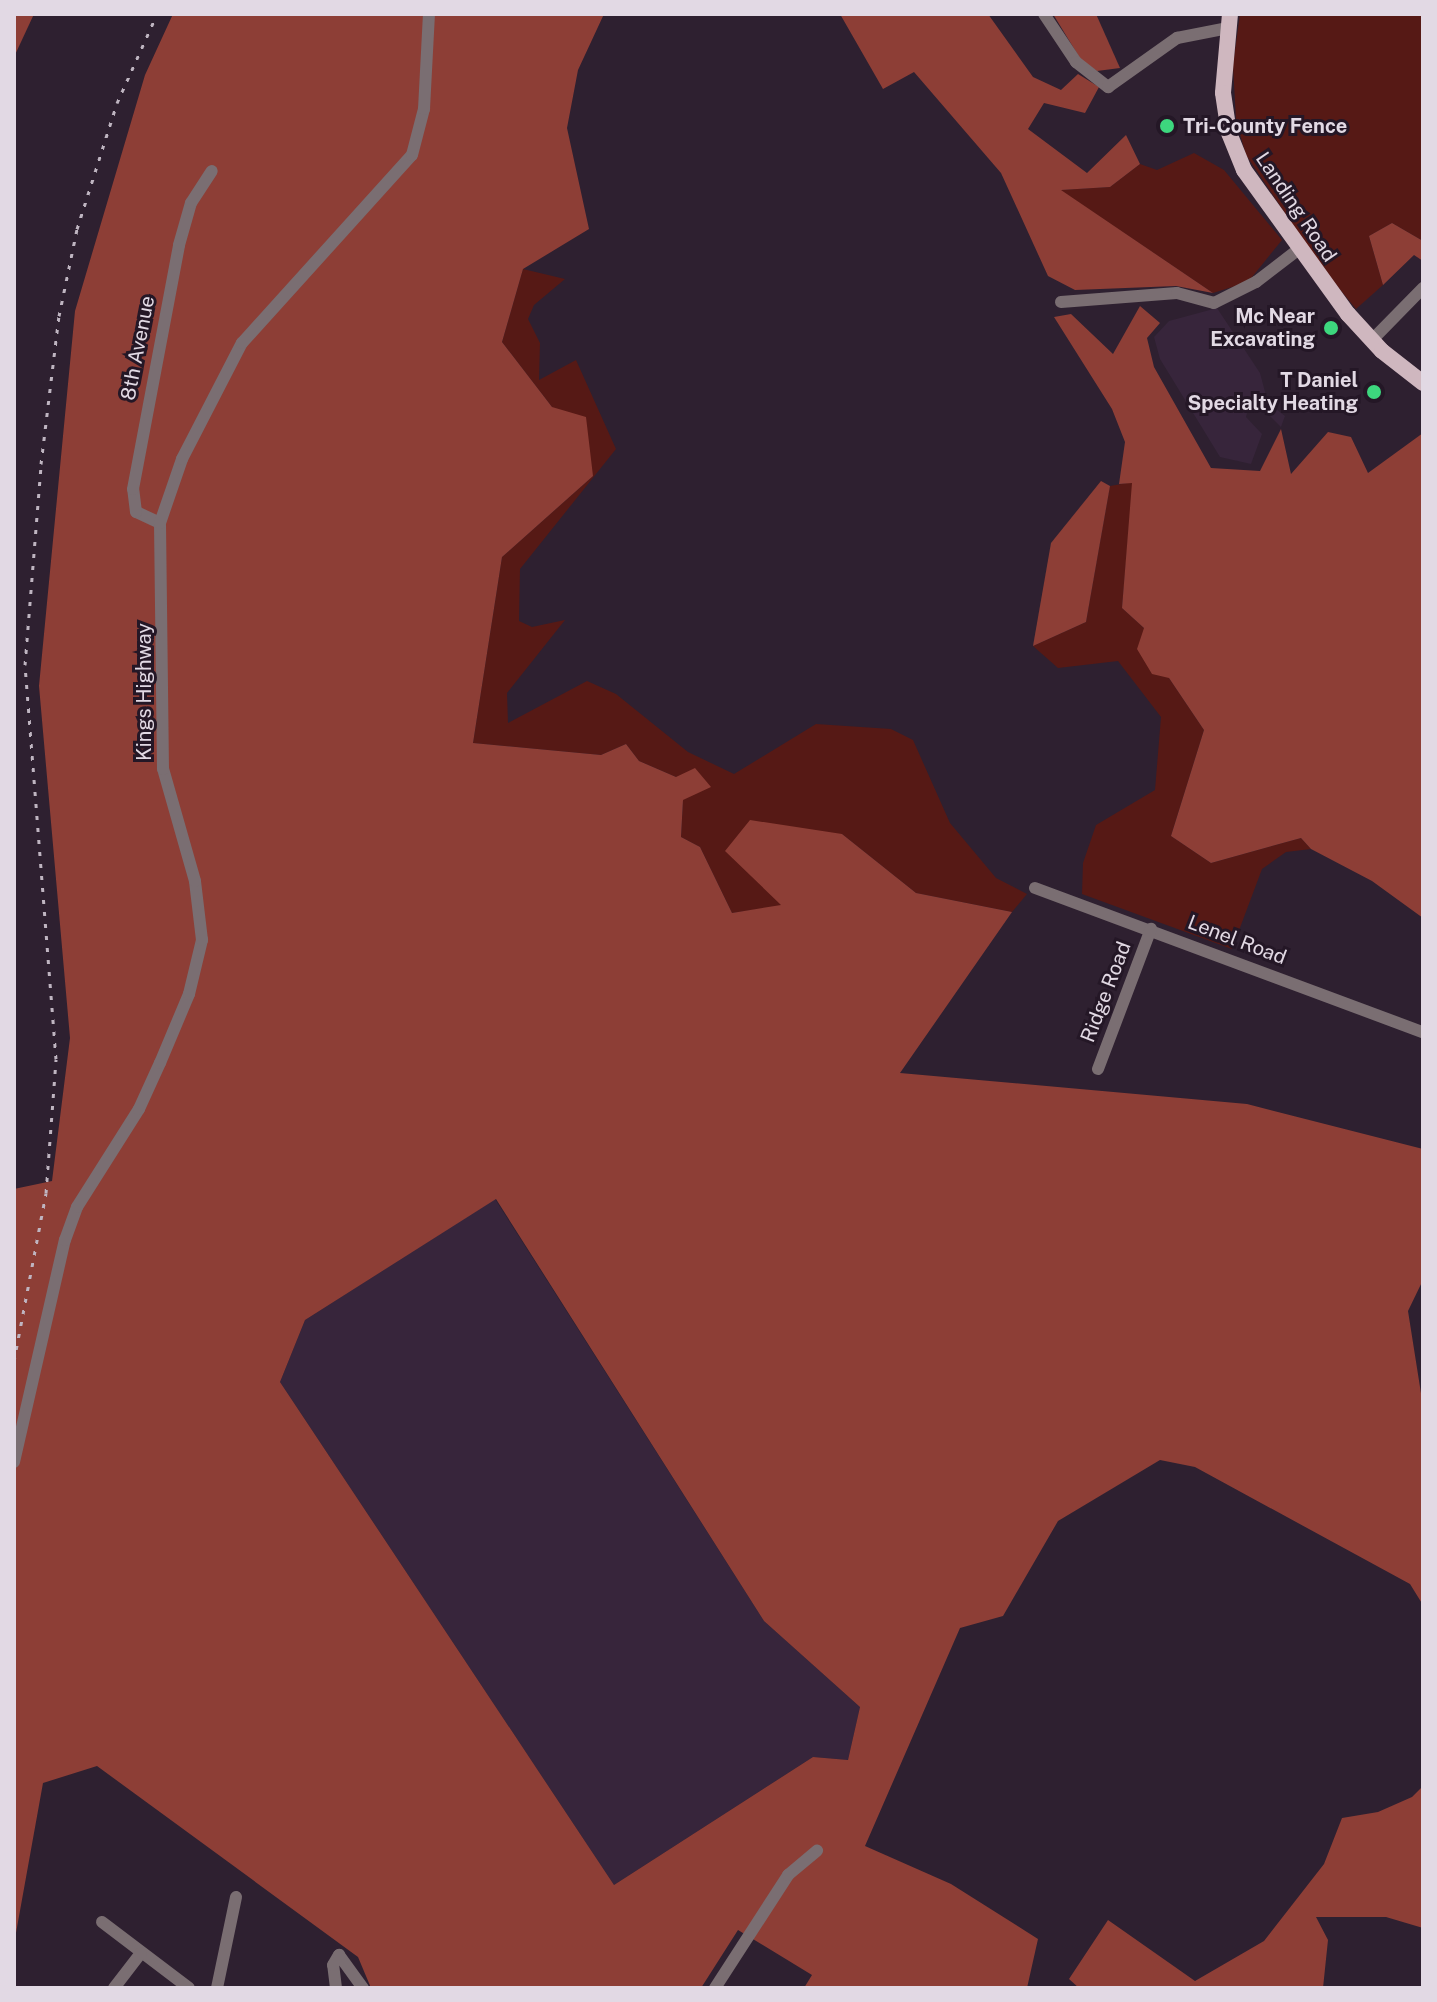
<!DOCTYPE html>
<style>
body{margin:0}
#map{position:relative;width:1437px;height:2002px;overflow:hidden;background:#2e2030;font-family:"Public Sans",sans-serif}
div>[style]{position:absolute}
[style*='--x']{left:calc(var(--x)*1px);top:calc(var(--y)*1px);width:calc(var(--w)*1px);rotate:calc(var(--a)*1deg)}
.built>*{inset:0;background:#37253b}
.green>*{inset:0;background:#561915}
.forest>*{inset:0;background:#8d3e36}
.minor>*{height:12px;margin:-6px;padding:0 6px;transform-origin:6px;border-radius:6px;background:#7a6e72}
.major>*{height:16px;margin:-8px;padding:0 8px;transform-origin:8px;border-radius:8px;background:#cfb7bf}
.rail>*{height:3px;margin-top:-1.5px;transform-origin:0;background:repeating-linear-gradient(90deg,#bfb5c1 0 4px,transparent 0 12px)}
.dots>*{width:22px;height:22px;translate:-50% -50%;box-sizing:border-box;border:4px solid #241726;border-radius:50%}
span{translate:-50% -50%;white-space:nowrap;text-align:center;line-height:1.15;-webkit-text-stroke:6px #241726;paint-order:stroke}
.poi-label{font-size:20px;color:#e2d9e4;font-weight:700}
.left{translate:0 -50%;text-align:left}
.right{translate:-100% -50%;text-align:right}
.street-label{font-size:20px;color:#e2d9e4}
.frame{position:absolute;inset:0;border:16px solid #e2d9e4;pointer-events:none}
</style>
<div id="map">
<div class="built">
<div style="clip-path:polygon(1217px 308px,1260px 373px,1268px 403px,1285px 416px,1281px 427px,1266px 412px,1248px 409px,1246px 417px,1262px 434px,1251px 464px,1220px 457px,1160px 359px,1154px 337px,1169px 321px)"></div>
<div style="clip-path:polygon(495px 1199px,764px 1621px,860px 1707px,848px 1760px,813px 1757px,614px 1885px,280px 1382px,305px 1320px)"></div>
</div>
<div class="green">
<div style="clip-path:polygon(1240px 14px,1423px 14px,1423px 241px,1392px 223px,1369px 236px,1383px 285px,1356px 309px,1319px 264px,1246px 155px,1236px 120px,1233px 65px)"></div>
<div style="clip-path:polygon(1194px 153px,1224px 170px,1282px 240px,1248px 282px,1213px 293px,1060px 190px,1110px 187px,1140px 164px,1157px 170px)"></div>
<div style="clip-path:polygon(523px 269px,565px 279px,534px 305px,528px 319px,540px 343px,539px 380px,576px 360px,616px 449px,520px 569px,519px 621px,532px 627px,565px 620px,507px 693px,508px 723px,587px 681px,616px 694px,688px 752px,734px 774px,816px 724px,891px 729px,913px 740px,950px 823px,996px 878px,1027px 894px,1012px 912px,916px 893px,842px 834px,782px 906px,732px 913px,700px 847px,681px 837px,683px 800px,676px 777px,639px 761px,626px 744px,601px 755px,473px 743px,502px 557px,593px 476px,552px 407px,502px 342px)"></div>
<div style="clip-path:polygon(1133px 482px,1122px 608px,1144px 628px,1169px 678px,1204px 730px,1171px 836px,1211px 863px,1301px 838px,1311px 849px,1286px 852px,1262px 869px,1232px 949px,1082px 894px,1083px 863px,1096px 825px,1155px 790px,1161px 717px,1118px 661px,1058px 668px,1033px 646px,1086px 622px,1110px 486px)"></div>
</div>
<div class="forest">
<div style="clip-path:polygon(14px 14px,34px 14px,14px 57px)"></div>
<div style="clip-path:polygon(evenodd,173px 14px,604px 14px,578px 70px,567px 128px,589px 229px,523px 269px,502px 342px,552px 407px,586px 417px,593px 476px,502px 557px,473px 743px,601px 755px,626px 744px,639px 761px,676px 777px,695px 768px,711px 787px,683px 800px,681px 837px,700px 847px,732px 913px,781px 905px,725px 851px,750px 820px,842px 834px,916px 893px,1012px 912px,900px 1073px,1247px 1104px,1423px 1149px,1423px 1280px,1408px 1311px,1423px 1406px,1423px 1605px,1410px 1584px,1195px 1467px,1160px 1460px,1058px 1521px,1003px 1616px,960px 1628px,865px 1846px,951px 1884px,1038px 1939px,1027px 1988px,804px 1988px,812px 1975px,738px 1930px,701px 1988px,371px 1988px,358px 1957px,97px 1766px,43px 1783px,14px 1944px,14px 1189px,52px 1181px,70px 1038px,39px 686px,75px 311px,145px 75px,173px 14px,496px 1199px,764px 1621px,860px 1707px,848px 1760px,813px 1757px,614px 1885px,280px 1382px,305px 1320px,496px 1199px)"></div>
<div style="clip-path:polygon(840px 14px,988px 14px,1033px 77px,1061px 90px,1078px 74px,1099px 87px,1085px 113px,1044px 103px,1028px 129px,1087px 173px,1126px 135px,1140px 164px,1110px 187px,1061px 190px,1213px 293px,1176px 286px,1075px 290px,1048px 276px,1001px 173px,914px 72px,883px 89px)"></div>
<div style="clip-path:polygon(1053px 14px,1096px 14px,1120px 68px,1097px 71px,1081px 60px)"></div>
<div style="clip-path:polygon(1392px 223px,1423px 241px,1423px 261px,1414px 255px,1383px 285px,1369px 236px)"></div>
<div style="clip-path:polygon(1140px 306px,1160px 323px,1147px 338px,1154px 367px,1211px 468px,1260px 471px,1281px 429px,1291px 474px,1328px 432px,1351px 437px,1368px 473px,1423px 433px,1423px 918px,1372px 881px,1311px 849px,1301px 838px,1211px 863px,1171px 836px,1204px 730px,1169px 678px,1152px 674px,1137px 649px,1144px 628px,1122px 608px,1132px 483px,1119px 484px,1125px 442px,1112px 409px,1054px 317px,1071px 314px,1113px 354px)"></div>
<div style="clip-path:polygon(1101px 481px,1110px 486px,1086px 622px,1033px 646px,1051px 543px)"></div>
<div style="clip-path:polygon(1423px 1786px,1423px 1928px,1386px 1917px,1316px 1917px,1328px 1940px,1323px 1988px,1079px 1988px,1069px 1979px,1108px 1920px,1195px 1981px,1264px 1941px,1324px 1864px,1342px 1818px,1378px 1812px,1412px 1797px)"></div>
</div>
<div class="minor">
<div style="--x:1044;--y:14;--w:58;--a:56.3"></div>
<div style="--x:1076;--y:62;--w:41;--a:38"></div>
<div style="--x:1108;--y:87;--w:85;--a:-35.4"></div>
<div style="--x:1177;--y:38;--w:52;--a:-11.1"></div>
<div style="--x:1061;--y:302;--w:116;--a:-4.4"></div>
<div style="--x:1177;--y:293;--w:38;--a:15"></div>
<div style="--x:1214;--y:303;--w:47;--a:-26.6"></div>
<div style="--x:1256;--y:282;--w:54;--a:-37.5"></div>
<div style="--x:1372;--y:340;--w:73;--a:-45.6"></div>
<div style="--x:160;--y:523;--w:26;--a:-155"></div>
<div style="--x:136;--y:512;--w:23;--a:-97"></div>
<div style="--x:133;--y:489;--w:248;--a:-79.3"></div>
<div style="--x:179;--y:245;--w:44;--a:-74.1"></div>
<div style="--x:191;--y:203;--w:38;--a:-57"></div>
<div style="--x:1035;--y:888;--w:414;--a:20.4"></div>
<div style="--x:1098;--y:1069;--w:150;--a:-69.3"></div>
<div style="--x:14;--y:1462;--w:228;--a:-77.1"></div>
<div style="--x:65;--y:1240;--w:35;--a:-70"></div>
<div style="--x:77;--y:1207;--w:116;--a:-57.7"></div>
<div style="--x:139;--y:1109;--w:51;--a:-65.5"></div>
<div style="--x:160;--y:1063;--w:75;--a:-67.2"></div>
<div style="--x:189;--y:994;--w:56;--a:-76.5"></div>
<div style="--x:202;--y:940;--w:59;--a:-96.8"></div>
<div style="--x:195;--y:881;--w:116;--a:-105.9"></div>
<div style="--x:163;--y:769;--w:246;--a:-90.7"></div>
<div style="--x:160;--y:523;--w:68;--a:-71"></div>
<div style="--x:182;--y:459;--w:131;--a:-62.7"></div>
<div style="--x:242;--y:343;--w:253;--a:-47.9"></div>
<div style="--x:412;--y:155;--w:48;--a:-75.4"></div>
<div style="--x:424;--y:109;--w:95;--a:-87"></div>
<div style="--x:102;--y:1922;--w:109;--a:37.2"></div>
<div style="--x:114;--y:1988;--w:44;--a:-52.4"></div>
<div style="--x:217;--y:1988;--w:93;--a:-78.2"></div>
<div style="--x:336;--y:1988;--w:23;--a:-97"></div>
<div style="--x:333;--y:1965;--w:12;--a:-59"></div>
<div style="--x:339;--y:1955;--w:41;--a:54"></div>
<div style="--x:715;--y:1988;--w:135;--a:-57.1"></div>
<div style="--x:788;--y:1875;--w:38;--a:-40"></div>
</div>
<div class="major">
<div style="--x:1230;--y:14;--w:79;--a:95.1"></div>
<div style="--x:1223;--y:93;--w:40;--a:81.5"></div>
<div style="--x:1229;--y:133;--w:40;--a:68"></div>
<div style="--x:1244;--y:170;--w:178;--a:54.2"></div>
<div style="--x:1348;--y:314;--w:50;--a:47.4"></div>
<div style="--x:1382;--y:351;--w:52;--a:38"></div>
</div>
<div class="rail">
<div style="--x:14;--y:1361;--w:171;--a:-79.2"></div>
<div style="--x:46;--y:1193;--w:134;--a:-85.7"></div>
<div style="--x:56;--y:1059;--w:395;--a:-94.5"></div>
<div style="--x:25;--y:665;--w:202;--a:-85.4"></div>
<div style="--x:41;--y:464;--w:149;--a:-83.1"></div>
<div style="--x:59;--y:316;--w:89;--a:-78.3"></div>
<div style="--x:77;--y:229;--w:132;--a:-72.4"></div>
<div style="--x:117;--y:103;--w:98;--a:-65.8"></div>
</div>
<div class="dots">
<div style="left:1167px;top:126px;background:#3dd77e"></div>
<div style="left:1331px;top:328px;background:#3dd77e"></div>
<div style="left:1374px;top:392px;background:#3dd77e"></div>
</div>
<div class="poi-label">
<span class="left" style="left:1183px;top:126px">Tri-County Fence</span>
<span class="right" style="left:1315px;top:328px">Mc Near<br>Excavating</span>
<span class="right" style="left:1358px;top:392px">T Daniel<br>Specialty Heating</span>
</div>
<div class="street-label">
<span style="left:1296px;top:207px;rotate:56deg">Landing Road</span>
<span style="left:138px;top:348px;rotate:-79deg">8th Avenue</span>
<span style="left:144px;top:692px;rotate:-90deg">Kings Highway</span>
<span style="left:1237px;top:940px;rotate:21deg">Lenel Road</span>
<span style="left:1106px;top:992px;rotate:-69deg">Ridge Road</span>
</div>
<div class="frame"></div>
</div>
